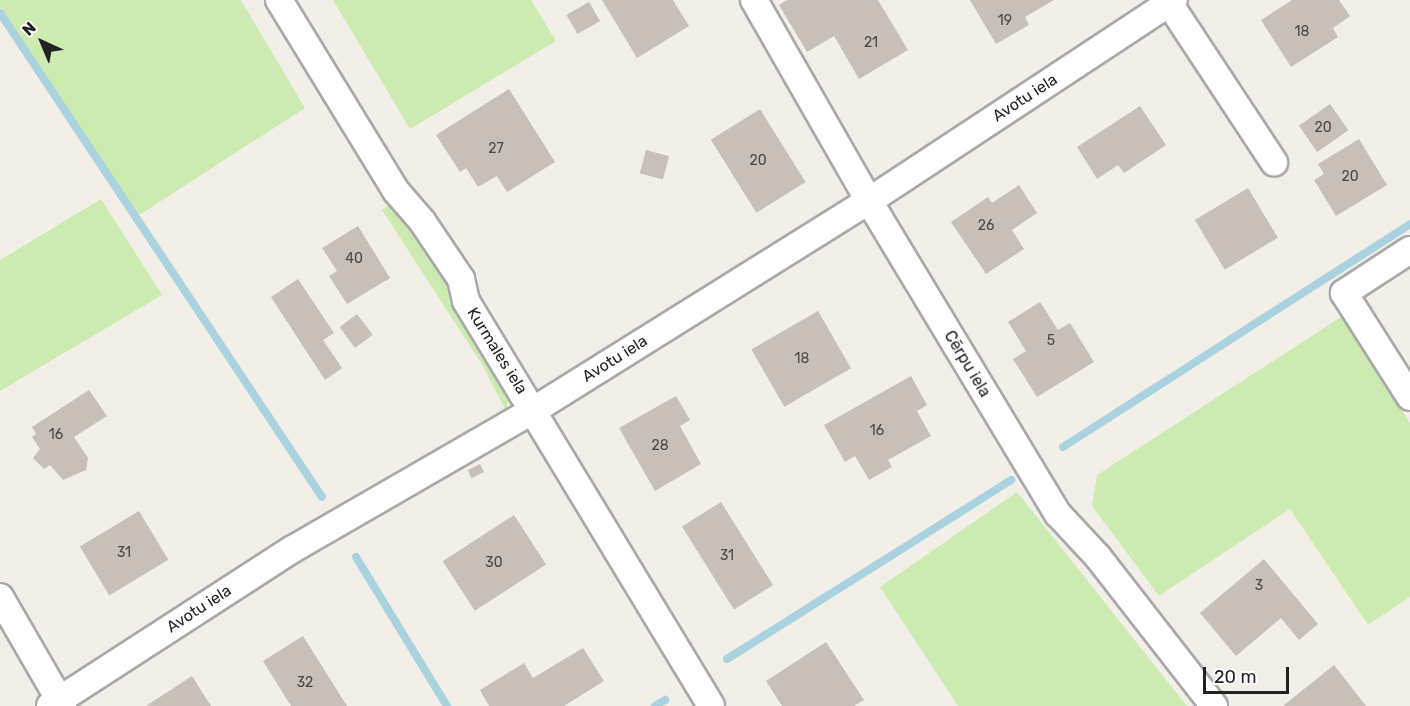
<!DOCTYPE html>
<meta charset="utf-8">
<style>
body{margin:0}
#map{position:relative;width:1410px;height:706px;overflow:hidden;background:#f2efe9;font-family:Rubik,sans-serif}
div>[style]{position:absolute}
[style*='--x']{left:calc(var(--x)*1px);top:calc(var(--y)*1px);width:calc(var(--w)*1px);rotate:calc(var(--a)*1deg)}
.grass>*{inset:0;background:#cdebb0}
.stream>*{height:8px;margin:-4px;padding:0 4px;transform-origin:4px;border-radius:4px;background:#aad3df}
.building>*{inset:0;background:#c7bfb8;transform-origin:0 0}
.roads{filter:drop-shadow(2px 0 #a9a9a9) drop-shadow(-2px 0 #a9a9a9) drop-shadow(0 2px #a9a9a9) drop-shadow(0 -2px #a9a9a9)}
.minor>*{height:26px;margin:-13px;padding:0 13px;transform-origin:13px;border-radius:13px;background:#fff}
span{translate:-50% -50%;white-space:nowrap;text-align:center;line-height:1.15;-webkit-text-stroke:4.5px #fff;paint-order:stroke}
.number-label{font-size:14px;color:#4b4948}
.number-label span{-webkit-text-stroke-width:0}
.street-label{font-size:16px;color:#222}
.north{position:absolute;left:12px;top:12px;width:60px;height:60px;-webkit-text-stroke:4px #fff;paint-order:stroke;rotate:316deg;font-size:16px;font-weight:700;line-height:24px;text-align:center;color:#222}
.north::after{content:'';display:block;margin:auto;width:21px;height:27px;background:#222;clip-path:polygon(50% 0,100% 100%,50% 72%,0 100%)}
.scale{position:absolute;left:1203px;top:667px;width:86px;height:27px;box-sizing:border-box;border:3px solid #222;border-top:0;padding-left:8px;font-size:18px;line-height:21px;white-space:nowrap;color:#222;-webkit-text-stroke:4px #fff;paint-order:stroke}
</style>
<div id="map">
<div class="grass">
<div style="clip-path:polygon(0 0,241px 0,305px 108px,133px 219px,0 7px)"></div>
<div style="clip-path:polygon(333px 0,531px 0,556px 41px,410px 129px)"></div>
<div style="clip-path:polygon(101px 199px,162px 295px,0 391px,0 260px)"></div>
<div style="clip-path:polygon(391px 204px,449px 285px,509px 395px,506px 411px,483px 366px,382px 210px)"></div>
<div style="clip-path:polygon(1341px 317px,1410px 423px,1410px 597px,1368px 625px,1290px 509px,1159px 596px,1092px 506px,1097px 475px)"></div>
<div style="clip-path:polygon(1017px 492px,1187px 706px,958px 706px,880px 587px)"></div>
</div>
<div class="stream">
<div style="--x:0;--y:13;--w:581;--a:56.36"></div>
<div style="--x:1063;--y:447;--w:412;--a:-32.7"></div>
<div style="--x:356;--y:557;--w:175;--a:58.6"></div>
<div style="--x:727;--y:659;--w:336;--a:-32.2"></div>
<div style="--x:655;--y:706;--w:12;--a:-31"></div>
</div>
<div class="building">
<div style="clip-path:polygon(602px 0,673px 0,689px 26px,637px 58px)"></div>
<div style="clip-path:polygon(787px 0,878px 0,908px 50px,859px 79px,834px 36px,807px 52px,779px 5px)"></div>
<div style="clip-path:polygon(970px 0,1054px 0,1025px 17px,1029px 25px,996px 44px)"></div>
<div style="clip-path:polygon(1292px 0,1339px 0,1350px 16px,1333px 28px,1338px 37px,1291px 67px,1261px 20px)"></div>
<div style="left:589px;top:2px;width:22px;height:26px;rotate:60deg"></div>
<div style="clip-path:polygon(509px 89px,555px 162px,507px 192px,497px 176px,478px 187px,466px 168px,460px 172px,436px 135px)"></div>
<div style="left:1330px;top:104px;width:32px;height:38px;rotate:55deg"></div>
<div style="clip-path:polygon(1140px 106px,1166px 145px,1124px 173px,1118px 165px,1097px 179px,1077px 147px)"></div>
<div style="left:760px;top:109px;width:86px;height:58px;rotate:58deg"></div>
<div style="clip-path:polygon(1359px 139px,1387px 185px,1336px 216px,1314px 180px,1324px 174px,1318px 164px)"></div>
<div style="left:646px;top:150px;width:24px;height:24px;rotate:15deg"></div>
<div style="clip-path:polygon(1019px 185px,1037px 213px,1012px 230px,1024px 249px,986px 274px,951px 222px,988px 197px,992px 203px)"></div>
<div style="left:1248px;top:188px;width:58px;height:62px;rotate:59deg"></div>
<div style="clip-path:polygon(358px 226px,390px 278px,347px 304px,329px 276px,337px 271px,322px 248px)"></div>
<div style="clip-path:polygon(298px 279px,334px 333px,323px 340px,342px 368px,325px 380px,271px 297px)"></div>
<div style="clip-path:polygon(1040px 302px,1058px 330px,1070px 323px,1094px 362px,1037px 397px,1013px 359px,1026px 351px,1008px 322px)"></div>
<div style="left:818px;top:311px;width:66px;height:77px;rotate:60deg"></div>
<div style="left:357px;top:314px;width:26px;height:22px;rotate:53deg"></div>
<div style="clip-path:polygon(911px 376px,927px 405px,917px 411px,931px 436px,888px 460px,892px 467px,869px 480px,855px 456px,845px 462px,824px 425px)"></div>
<div style="clip-path:polygon(89px 390px,107px 416px,74px 437px,88px 458px,86px 470px,63px 480px,50px 465px,44px 469px,33px 458px,40px 449px,32px 437px,36px 434px,32px 427px)"></div>
<div style="clip-path:polygon(676px 396px,690px 420px,680px 426px,701px 464px,655px 491px,619px 428px)"></div>
<div style="left:480px;top:464px;width:9px;height:14px;rotate:63deg"></div>
<div style="left:721px;top:502px;width:98px;height:46px;rotate:58deg"></div>
<div style="left:139px;top:511px;width:57px;height:69px;rotate:59deg"></div>
<div style="left:514px;top:515px;width:59px;height:85px;rotate:57deg"></div>
<div style="clip-path:polygon(1264px 559px,1318px 624px,1299px 640px,1281px 618px,1236px 656px,1200px 613px)"></div>
<div style="clip-path:polygon(303px 636px,347px 706px,291px 706px,263px 661px)"></div>
<div style="clip-path:polygon(826px 642px,864px 700px,854px 706px,782px 706px,766px 681px)"></div>
<div style="clip-path:polygon(583px 648px,604px 681px,564px 706px,489px 706px,480px 690px,524px 663px,533px 678px)"></div>
<div style="clip-path:polygon(1334px 665px,1366px 706px,1283px 706px)"></div>
<div style="clip-path:polygon(192px 676px,211px 706px,146px 706px)"></div>
</div>
<div class="roads">
<div class="minor">
<div style="--x:279;--y:0;--w:224;--a:58.5"></div>
<div style="--x:396;--y:191;--w:40;--a:49"></div>
<div style="--x:422;--y:221;--w:70;--a:56.1"></div>
<div style="--x:461;--y:279;--w:23;--a:77"></div>
<div style="--x:466;--y:301;--w:473;--a:58.8"></div>
<div style="--x:754;--y:0;--w:232;--a:60.2"></div>
<div style="--x:869;--y:201;--w:366;--a:58.9"></div>
<div style="--x:1058;--y:514;--w:59;--a:47.1"></div>
<div style="--x:1098;--y:557;--w:189;--a:52.1"></div>
<div style="--x:1169;--y:3;--w:191;--a:56.6"></div>
<div style="--x:1410;--y:250;--w:79;--a:146.9"></div>
<div style="--x:1344;--y:293;--w:123;--a:57.6"></div>
<div style="--x:0;--y:597;--w:126;--a:60"></div>
<div style="--x:50;--y:706;--w:289;--a:-32.9"></div>
<div style="--x:293;--y:549;--w:278;--a:-30"></div>
<div style="--x:534;--y:410;--w:395;--a:-32"></div>
<div style="--x:869;--y:201;--w:365;--a:-33.4"></div>
</div>
</div>
<div class="number-label">
<span style="left:1005px;top:21px">19</span>
<span style="left:1302px;top:32px">18</span>
<span style="left:871px;top:43px">21</span>
<span style="left:1323px;top:128px">20</span>
<span style="left:496px;top:149px">27</span>
<span style="left:758px;top:161px">20</span>
<span style="left:1350px;top:177px">20</span>
<span style="left:986px;top:226px">26</span>
<span style="left:354px;top:259px">40</span>
<span style="left:1051px;top:341px">5</span>
<span style="left:802px;top:359px">18</span>
<span style="left:877px;top:431px">16</span>
<span style="left:56px;top:435px">16</span>
<span style="left:660px;top:446px">28</span>
<span style="left:124px;top:553px">31</span>
<span style="left:727px;top:556px">31</span>
<span style="left:494px;top:563px">30</span>
<span style="left:1259px;top:586px">3</span>
<span style="left:305px;top:683px">32</span>
</div>
<div class="street-label">
<span style="left:1025px;top:98px;rotate:-33deg">Avotu iela</span>
<span style="left:497px;top:351px;rotate:58deg">Kurmales iela</span>
<span style="left:615px;top:359px;rotate:-32deg">Avotu iela</span>
<span style="left:967px;top:364px;rotate:59deg">Cērpu iela</span>
<span style="left:199px;top:609px;rotate:-33deg">Avotu iela</span>
</div>
<div class="north">N</div>
<div class="scale">20 m</div>
</div>
